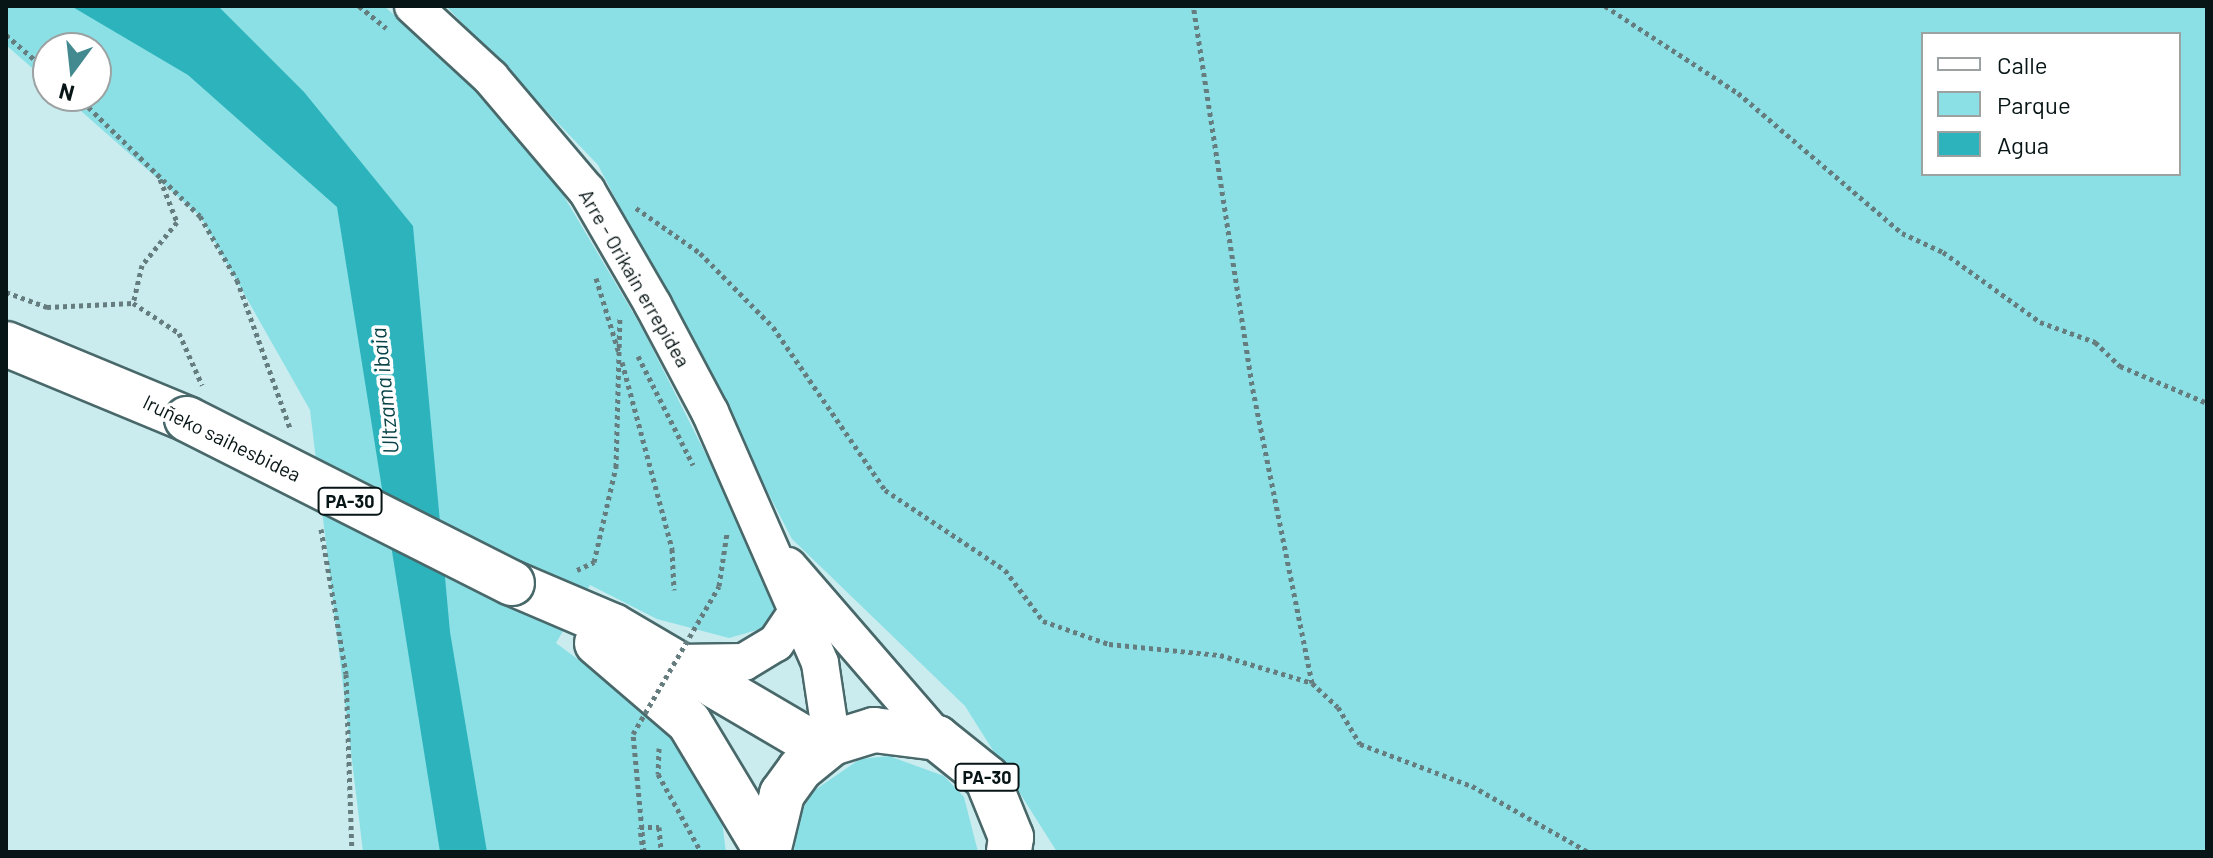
<!DOCTYPE html>
<meta charset="utf-8">
<style>
body{margin:0}
#map{position:relative;width:2213px;height:858px;overflow:hidden;background:#caecee;font-family:Barlow,sans-serif}
div>[style]{position:absolute}
[style*='--x']{left:calc(var(--x)*1px);top:calc(var(--y)*1px);width:calc(var(--w)*1px);rotate:calc(var(--a)*1deg)}
.green>*{inset:0;background:#8be0e6}
.water>*{inset:0;background:#2db3bc}
.path>*{height:5px;margin-top:-2.5px;transform-origin:0;background:repeating-linear-gradient(90deg,#667d7f 0 4px,transparent 0 8px)}
.roads{filter:drop-shadow(2px 0 #49686a) drop-shadow(-2px 0 #49686a) drop-shadow(0 2px #49686a) drop-shadow(0 -2px #49686a)}
.secondary>*{height:36px;margin:-18px;padding:0 18px;transform-origin:18px;border-radius:18px;background:#fff}
.highway>*{height:44px;margin:-22px;padding:0 22px;transform-origin:22px;border-radius:22px;background:#fff}
.path-bridge>*{height:5px;margin-top:-2.5px;transform-origin:0;background:repeating-linear-gradient(90deg,#667d7f 0 4px,transparent 0 8px)}
.bridges{filter:drop-shadow(2px 0 #49686a) drop-shadow(-2px 0 #49686a) drop-shadow(0 2px #49686a) drop-shadow(0 -2px #49686a)}
.highway-bridge>*{height:44px;margin:-22px;padding:0 22px;transform-origin:22px;border-radius:22px;background:#fff}
span{translate:-50% -50%;white-space:nowrap;text-align:center;line-height:1.15;-webkit-text-stroke:7px #fff;paint-order:stroke}
.shield-label span{padding:2px 6px;background:#fff;border:2px solid;border-radius:6px;-webkit-text-stroke-width:0}
.shield-label{font-size:18px;color:#081516;font-weight:700}
.street-label{font-size:20px;color:#081516}
.water-label{font-size:22px;color:#084347;font-style:italic}
.frame{position:absolute;inset:0;border:8px solid #081516;pointer-events:none}
.legend{position:absolute;left:1921px;top:32px;width:260px;height:144px;box-sizing:border-box;background:#fff;border:2px solid #9ca1a2;margin:0;padding:10px 14px;list-style:none;font-size:24px;color:#081516}
.legend li{display:flex;align-items:center;gap:16px;height:40px}
.legend b{width:40px;border:2px solid #9ca1a2}
.north{position:absolute;left:32px;top:32px;width:80px;height:80px;box-sizing:border-box;background:#fff;border:2px solid #9ca1a2;border-radius:50%;rotate:195deg;font-size:22px;font-weight:700;line-height:32px;text-align:center;color:#081516}
.north::after{content:'';display:block;margin:auto;width:28px;height:36px;background:#428a8f;clip-path:polygon(50% 0,100% 100%,50% 72%,0 100%)}
</style>
<div id="map">
<div class="green">
<div style="clip-path:polygon(6px 6px,384px 6px,465px 77px,549px 171px,642px 328px,780px 601px,764px 628px,729px 638px,657px 619px,590px 585px,556px 643px,677px 733px,720px 807px,726px 852px,363px 852px,310px 410px,200px 216px,64px 96px,96px 96px,96px 48px,48px 48px,48px 82px,6px 45px)"></div>
<div style="clip-path:polygon(evenodd,446px 6px,2207px 6px,2207px 852px,1057px 852px,965px 706px,792px 539px,598px 165px,446px 6px,1923px 34px,2179px 34px,2179px 174px,1923px 174px,1923px 34px)"></div>
<div style="clip-path:polygon(889px 756px,944px 776px,964px 797px,978px 852px,794px 852px,798px 819px,812px 792px,860px 759px)"></div>
</div>
<div class="water">
<div style="clip-path:polygon(71px 6px,218px 6px,304px 92px,413px 226px,450px 632px,487px 852px,440px 852px,337px 207px,188px 75px)"></div>
</div>
<div class="path">
<div style="--x:359;--y:6;--w:35;--a:39"></div>
<div style="--x:1605;--y:6;--w:159;--a:33.2"></div>
<div style="--x:1738;--y:93;--w:216;--a:40.5"></div>
<div style="--x:1902;--y:233;--w:45;--a:24.9"></div>
<div style="--x:1943;--y:252;--w:120;--a:35.8"></div>
<div style="--x:2040;--y:322;--w:59;--a:20"></div>
<div style="--x:2095;--y:342;--w:35;--a:44"></div>
<div style="--x:2120;--y:366;--w:95;--a:23"></div>
<div style="--x:6;--y:35;--w:55;--a:40.6"></div>
<div style="--x:77;--y:96;--w:172;--a:44.3"></div>
<div style="--x:200;--y:216;--w:74;--a:60"></div>
<div style="--x:237;--y:280;--w:157;--a:70.3"></div>
<div style="--x:160;--y:179;--w:46;--a:68.4"></div>
<div style="--x:177;--y:222;--w:55;--a:129.1"></div>
<div style="--x:142;--y:265;--w:39;--a:103"></div>
<div style="--x:133;--y:303;--w:55;--a:33.1"></div>
<div style="--x:179;--y:333;--w:57;--a:66.1"></div>
<div style="--x:636;--y:208;--w:78;--a:35.1"></div>
<div style="--x:700;--y:253;--w:104;--a:45.4"></div>
<div style="--x:773;--y:327;--w:198;--a:55.5"></div>
<div style="--x:885;--y:490;--w:144;--a:33.7"></div>
<div style="--x:1005;--y:570;--w:64;--a:53.3"></div>
<div style="--x:1043;--y:621;--w:70;--a:19.2"></div>
<div style="--x:1109;--y:644;--w:112;--a:5.7"></div>
<div style="--x:1220;--y:655;--w:96;--a:16.9"></div>
<div style="--x:1312;--y:683;--w:304;--a:-101.4"></div>
<div style="--x:1252;--y:385;--w:384;--a:-98.8"></div>
<div style="--x:596;--y:278;--w:78;--a:73"></div>
<div style="--x:6;--y:292;--w:44;--a:20.1"></div>
<div style="--x:47;--y:307;--w:86;--a:-2.7"></div>
<div style="--x:638;--y:356;--w:122;--a:63.2"></div>
<div style="--x:622;--y:362;--w:194;--a:75"></div>
<div style="--x:672;--y:549;--w:41;--a:87.2"></div>
<div style="--x:321;--y:529;--w:147;--a:80.2"></div>
<div style="--x:346;--y:674;--w:178;--a:88.1"></div>
<div style="--x:577;--y:570;--w:19;--a:-25"></div>
<div style="--x:594;--y:562;--w:98;--a:-77"></div>
<div style="--x:616;--y:467;--w:150;--a:-88.5"></div>
<div style="--x:1312;--y:683;--w:35;--a:43"></div>
<div style="--x:1338;--y:707;--w:43;--a:59.3"></div>
<div style="--x:1360;--y:744;--w:120;--a:20.6"></div>
<div style="--x:1472;--y:786;--w:133;--a:29.6"></div>
<div style="--x:659;--y:748;--w:26;--a:92"></div>
<div style="--x:658;--y:774;--w:89;--a:61.1"></div>
<div style="--x:643;--y:852;--w:25;--a:-97"></div>
<div style="--x:640;--y:827;--w:19;--a:0"></div>
<div style="--x:659;--y:827;--w:25;--a:85"></div>
</div>
<div class="roads">
<div class="secondary">
<div style="--x:413;--y:6;--w:106;--a:42.7"></div>
<div style="--x:491;--y:78;--w:148;--a:49.7"></div>
<div style="--x:587;--y:191;--w:132;--a:59.9"></div>
<div style="--x:653;--y:305;--w:121;--a:62"></div>
<div style="--x:710;--y:412;--w:274;--a:66.3"></div>
<div style="--x:820;--y:663;--w:81;--a:81.5"></div>
<div style="--x:788;--y:566;--w:228;--a:49.1"></div>
<div style="--x:678;--y:663;--w:66;--a:-0.9"></div>
<div style="--x:744;--y:662;--w:37;--a:-31"></div>
<div style="--x:776;--y:643;--w:37;--a:-56"></div>
</div>
<div class="highway">
<div style="--x:6;--y:344;--w:196;--a:22.5"></div>
<div style="--x:512;--y:583;--w:110;--a:23.1"></div>
<div style="--x:613;--y:626;--w:243;--a:30.4"></div>
<div style="--x:597;--y:643;--w:121;--a:40.7"></div>
<div style="--x:689;--y:722;--w:152;--a:59"></div>
<div style="--x:768;--y:852;--w:60;--a:-76.4"></div>
<div style="--x:782;--y:794;--w:31;--a:-54"></div>
<div style="--x:800;--y:769;--w:41;--a:-39.1"></div>
<div style="--x:832;--y:743;--w:44;--a:-17.2"></div>
<div style="--x:874;--y:730;--w:64;--a:7.2"></div>
<div style="--x:937;--y:738;--w:64;--a:38.7"></div>
<div style="--x:987;--y:778;--w:64;--a:67.9"></div>
<div style="--x:1011;--y:837;--w:15;--a:98"></div>
</div>
</div>
<div class="path-bridge">
<div style="--x:644;--y:852;--w:119;--a:-95.3"></div>
<div style="--x:633;--y:734;--w:171;--a:-59.8"></div>
<div style="--x:719;--y:586;--w:54;--a:-81.4"></div>
</div>
<div class="bridges">
<div class="highway-bridge">
<div style="--x:187;--y:419;--w:364;--a:26.8"></div>
</div>
</div>
<div class="shield-label">
<span style="left:350px;top:501px">PA-30</span>
<span style="left:987px;top:777px">PA-30</span>
</div>
<div class="street-label">
<span style="left:635px;top:278px;rotate:60deg">Arre - Orikain errepidea</span>
<span style="left:222px;top:438px;rotate:26deg">Iruñeko saihesbidea</span>
</div>
<div class="water-label">
<span style="left:384px;top:391px;rotate:-96deg">Ultzama ibaia</span>
</div>
<div class="frame"></div>
<ul class="legend">
<li><b style="height:10px;background:#fff"></b>Calle</li>
<li><b style="height:22px;background:#8be0e6"></b>Parque</li>
<li><b style="height:22px;background:#2db3bc"></b>Agua</li>
</ul>
<div class="north">N</div>
</div>
